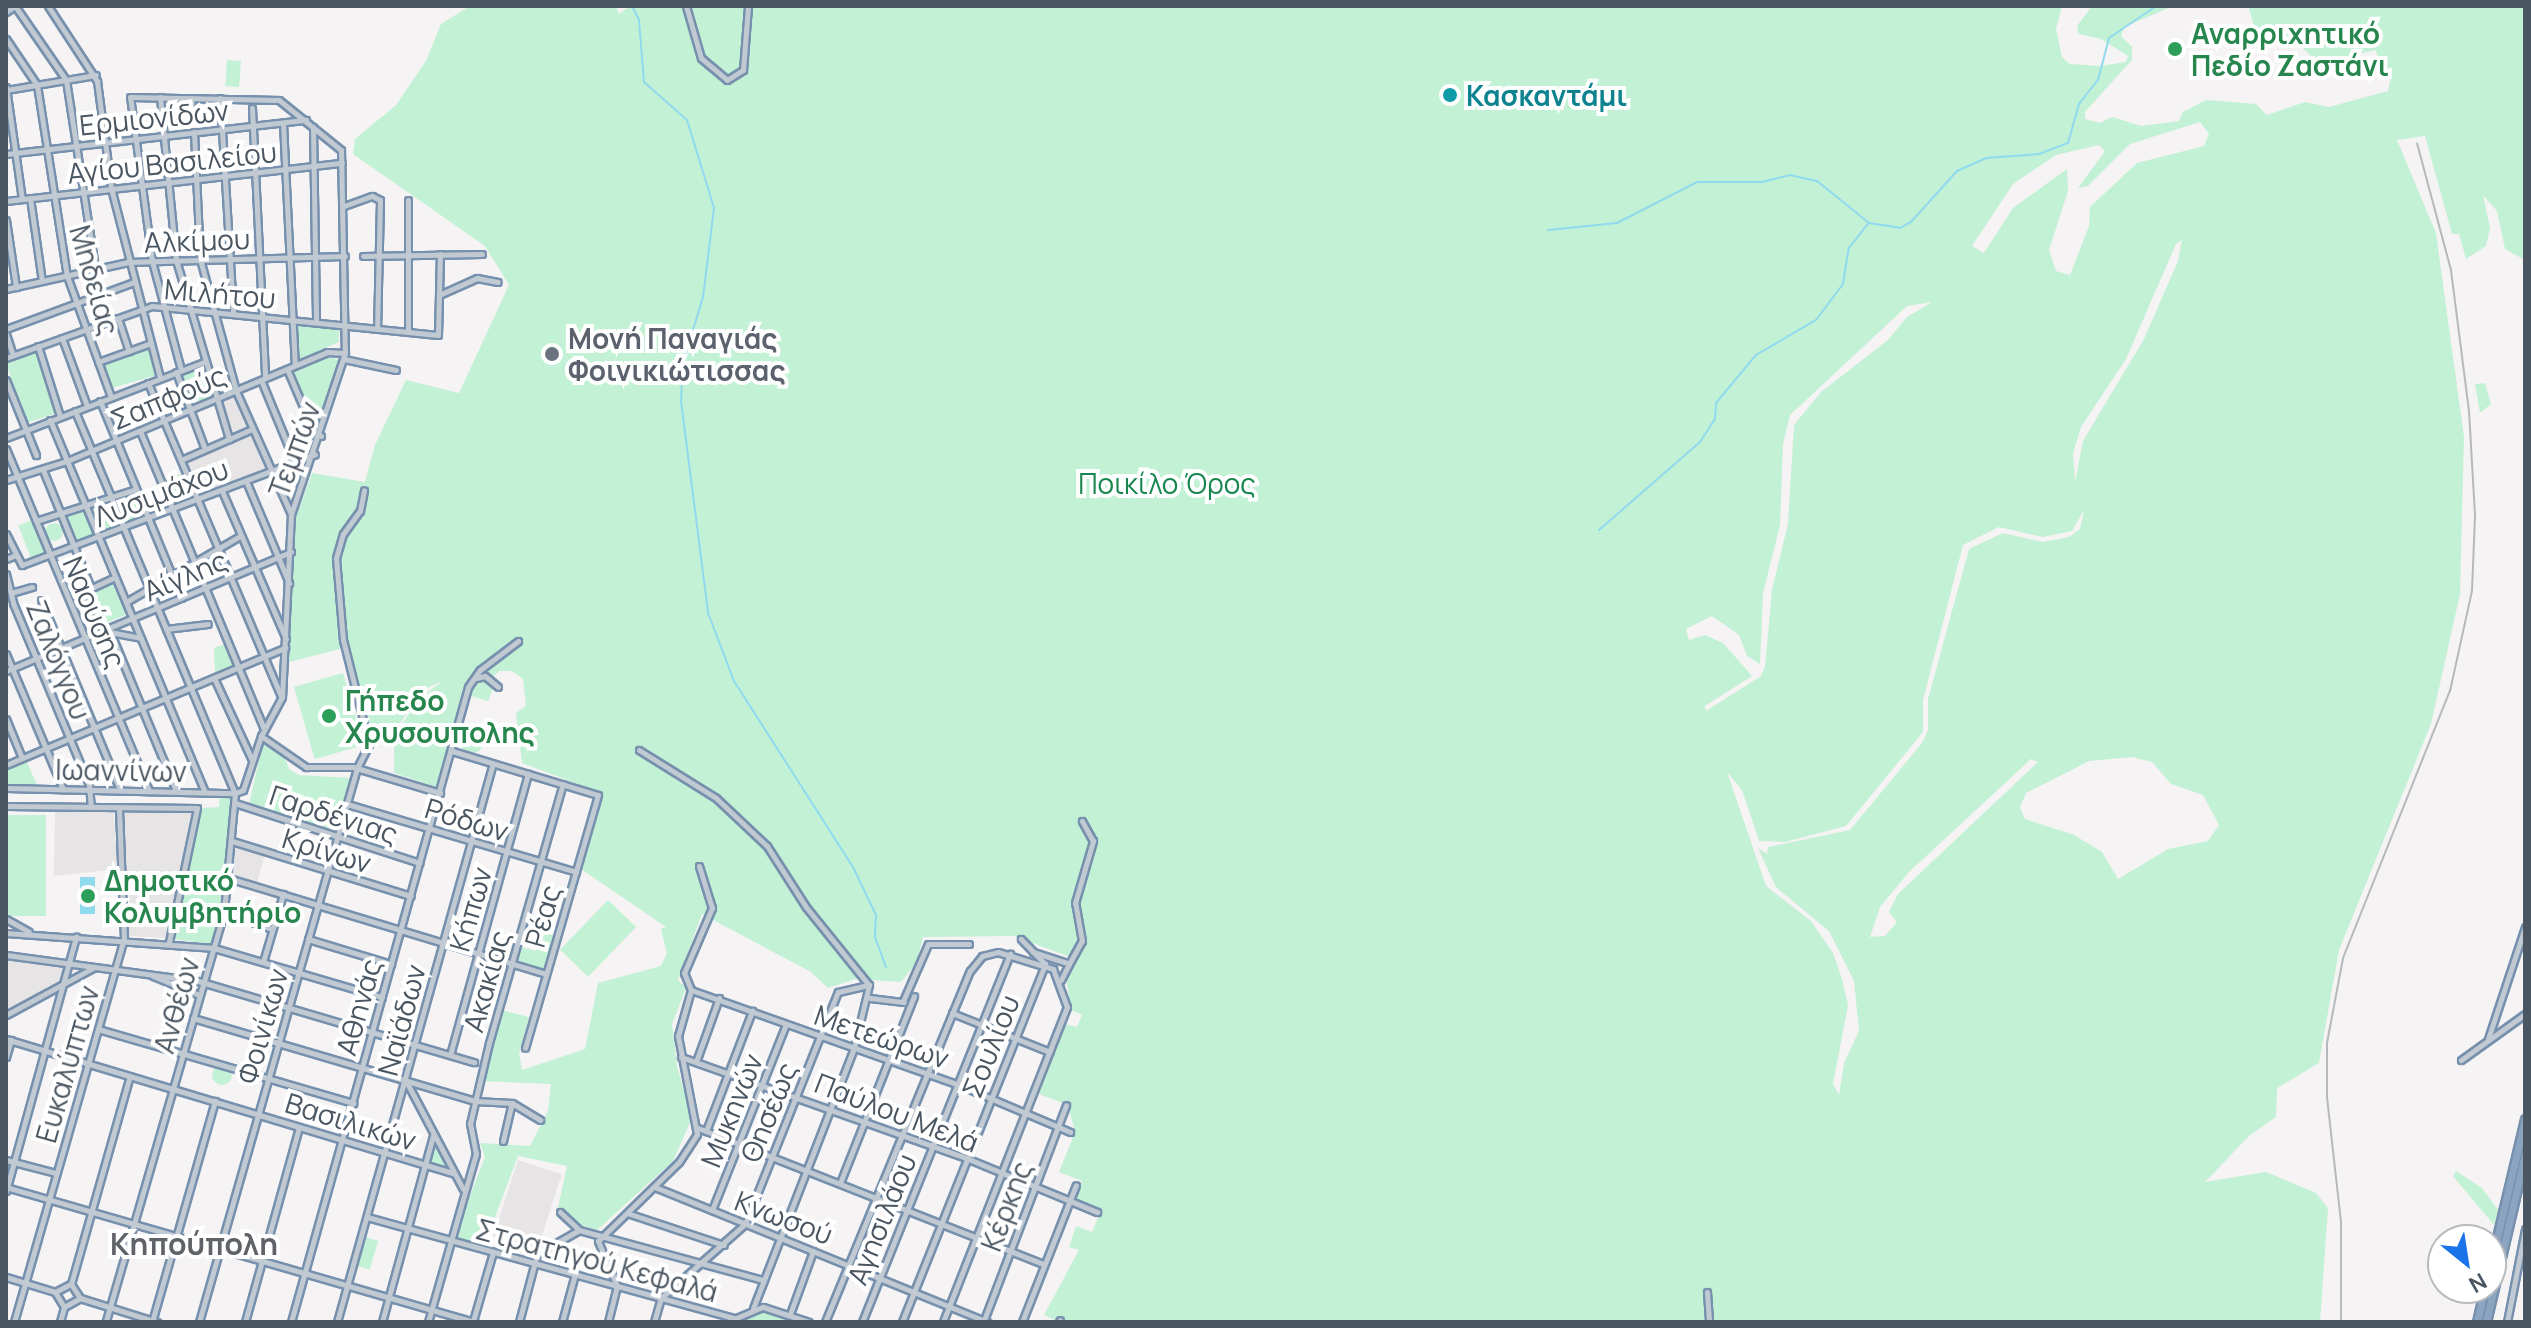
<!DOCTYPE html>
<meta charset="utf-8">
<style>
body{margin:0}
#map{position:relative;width:2531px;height:1328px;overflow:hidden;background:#f5f3f3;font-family:Manrope,sans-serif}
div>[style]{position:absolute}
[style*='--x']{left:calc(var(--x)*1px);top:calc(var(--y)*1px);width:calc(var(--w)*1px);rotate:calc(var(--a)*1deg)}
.education>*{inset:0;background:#e6e4e5;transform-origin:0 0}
.green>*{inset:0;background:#c3f1d5;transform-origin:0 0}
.round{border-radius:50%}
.water>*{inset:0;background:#90daee;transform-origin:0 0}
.stream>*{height:2px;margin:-1px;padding:0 1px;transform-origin:1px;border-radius:1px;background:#90daee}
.roads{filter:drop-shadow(2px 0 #7690ad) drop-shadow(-2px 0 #7690ad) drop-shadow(0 2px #7690ad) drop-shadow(0 -2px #7690ad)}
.minor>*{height:5px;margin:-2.5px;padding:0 2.5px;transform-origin:2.5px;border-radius:2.5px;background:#c1cad2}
.highway>*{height:7px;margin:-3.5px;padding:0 3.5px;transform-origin:3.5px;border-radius:3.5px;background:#8ba5c1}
.rail>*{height:2px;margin:-1px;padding:0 1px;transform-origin:1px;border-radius:1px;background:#b5b8bd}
.dots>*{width:22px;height:22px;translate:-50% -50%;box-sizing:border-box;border:4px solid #fff;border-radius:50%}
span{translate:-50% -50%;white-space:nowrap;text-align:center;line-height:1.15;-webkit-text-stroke:8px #fff;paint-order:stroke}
.leisure-label{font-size:28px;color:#27864d;font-weight:700}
.left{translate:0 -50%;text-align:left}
.culture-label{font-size:28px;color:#0d838f;font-weight:700}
.street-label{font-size:28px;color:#4a5661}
.worship-label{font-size:28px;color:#5b616d;font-weight:700}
.park-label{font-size:28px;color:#17864f}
.neighbourhood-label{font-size:30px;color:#5f6368;font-weight:700}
.frame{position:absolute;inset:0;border:8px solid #4a5661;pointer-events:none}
.north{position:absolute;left:2427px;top:1224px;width:80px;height:80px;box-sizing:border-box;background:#fff;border:2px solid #b7bbc0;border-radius:50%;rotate:150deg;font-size:22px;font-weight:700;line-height:32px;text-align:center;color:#4a5661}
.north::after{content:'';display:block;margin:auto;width:28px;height:36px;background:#1a73e8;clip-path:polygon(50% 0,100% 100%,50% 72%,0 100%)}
</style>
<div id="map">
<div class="education">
<div style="clip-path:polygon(235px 396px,249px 428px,234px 434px,217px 403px)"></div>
<div style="clip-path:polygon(241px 437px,252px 437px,266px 469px,198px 493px,185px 462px)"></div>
<div style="clip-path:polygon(55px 809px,113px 809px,118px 869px,54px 876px)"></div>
<div style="clip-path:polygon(126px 810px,194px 811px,166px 938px,127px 936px,126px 916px,131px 916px,123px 822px)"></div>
<div style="left:236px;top:846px;width:30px;height:32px;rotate:15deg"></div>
<div style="clip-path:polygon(6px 958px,65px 966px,61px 981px,6px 1011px)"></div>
<div style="left:518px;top:1160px;width:46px;height:83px;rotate:18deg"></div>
</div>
<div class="green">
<div style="clip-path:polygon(evenodd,470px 6px,616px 6px,619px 14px,630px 6px,2062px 6px,2056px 29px,2062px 57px,2070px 64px,2100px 66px,2126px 62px,2128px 56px,2101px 39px,2079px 34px,2077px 26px,2092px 6px,2173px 6px,2124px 27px,2121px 36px,2132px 47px,2132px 60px,2085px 112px,2085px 119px,2100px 123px,2112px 117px,2141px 126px,2179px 121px,2183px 112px,2206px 100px,2256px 104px,2267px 115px,2305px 102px,2329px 107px,2388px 91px,2390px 81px,2375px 50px,2330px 61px,2312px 57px,2296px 41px,2255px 29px,2248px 6px,2525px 6px,2523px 259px,2505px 249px,2497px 211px,2483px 195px,2490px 228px,2486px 246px,2466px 259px,2459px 234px,2452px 234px,2425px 136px,2397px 140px,2436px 233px,2464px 437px,2460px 594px,2431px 724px,2339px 950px,2319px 1063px,2277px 1088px,2276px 1117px,2250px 1135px,2205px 1182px,2266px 1172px,2316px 1193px,2328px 1208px,2320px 1322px,1059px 1322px,1044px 1315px,1079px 1250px,1069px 1247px,1076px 1226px,1092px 1232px,1100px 1213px,1074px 1201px,1082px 1181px,1059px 1172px,1075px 1132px,1068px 1105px,1039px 1094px,1065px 1024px,1077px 1027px,1082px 1015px,1071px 1010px,1066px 977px,1075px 959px,1014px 936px,923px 937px,917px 962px,901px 982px,856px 979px,828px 988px,811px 972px,702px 914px,678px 980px,686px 988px,672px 1024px,677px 1066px,692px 1118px,673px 1161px,597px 1230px,556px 1217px,567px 1166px,518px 1156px,486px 1241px,478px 1238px,484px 1250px,450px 1240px,460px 1204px,464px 1211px,485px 1157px,480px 1143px,530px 1146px,548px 1111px,551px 1084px,482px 1081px,501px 1010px,529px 1017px,519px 1053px,522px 1070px,585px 1049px,598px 983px,661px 966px,667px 953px,661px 929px,666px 927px,581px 869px,601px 793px,522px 763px,516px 713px,526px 706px,523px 679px,512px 671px,499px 671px,489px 681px,494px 686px,488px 701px,471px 696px,464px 685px,437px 787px,394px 773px,394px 737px,417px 701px,442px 681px,423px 690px,394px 732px,374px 738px,348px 647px,289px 662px,294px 522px,312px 473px,365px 482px,375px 445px,406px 380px,459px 393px,509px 285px,485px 246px,353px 154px,355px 139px,396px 105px,426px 61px,441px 24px,470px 6px,2200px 122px,2209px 134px,2204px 146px,2137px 163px,2090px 207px,2089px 226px,2070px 275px,2056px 271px,2049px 250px,2068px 191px,2067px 169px,2013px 208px,1984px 253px,1972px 246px,2013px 184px,2056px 155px,2099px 145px,2105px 151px,2078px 188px,2088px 186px,2130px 144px,2200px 122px,470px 6px,2182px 240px,2178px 261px,2144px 339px,2083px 441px,2075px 482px,2073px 453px,2081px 427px,2126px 359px,2176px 244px,2182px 240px,470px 6px,1932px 302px,1907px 317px,1888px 340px,1821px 392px,1794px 425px,1788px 524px,1772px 590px,1765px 667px,1761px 676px,1706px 711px,1705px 706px,1752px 676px,1723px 643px,1705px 635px,1689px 640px,1686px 629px,1712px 616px,1739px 635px,1747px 656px,1760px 664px,1763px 593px,1780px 525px,1783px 444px,1790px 415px,1907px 306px,1932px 302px,470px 6px,2084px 510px,2080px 529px,2069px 537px,2043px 542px,2003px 533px,1969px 549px,1928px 699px,1928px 730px,1922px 743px,1850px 830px,1768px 847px,1767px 854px,1758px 848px,1776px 887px,1829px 931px,1854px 981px,1859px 1031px,1844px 1063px,1839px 1095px,1833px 1084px,1848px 1005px,1842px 979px,1833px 953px,1811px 921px,1766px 886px,1727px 772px,1742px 790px,1759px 841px,1785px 842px,1846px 826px,1923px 732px,1923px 700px,1963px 545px,1999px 527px,2043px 537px,2072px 531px,2084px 510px,470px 6px,2132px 757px,2152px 762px,2171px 784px,2203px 795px,2219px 825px,2208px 841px,2168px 849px,2118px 879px,2102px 852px,2074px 835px,2025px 819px,2020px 807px,2026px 793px,2089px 761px,2132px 757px,470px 6px,2031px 759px,2038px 762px,1898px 894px,1889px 912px,1897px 922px,1885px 936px,1870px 937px,1880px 907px,1909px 872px,2031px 759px)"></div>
<div style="left:227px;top:60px;width:14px;height:26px;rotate:4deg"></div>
<div style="clip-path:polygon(296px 324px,339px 328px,339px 342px,298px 360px)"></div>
<div style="left:149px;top:347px;width:29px;height:51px;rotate:74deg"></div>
<div style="left:35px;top:350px;width:67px;height:31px;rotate:73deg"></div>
<div style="clip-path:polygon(327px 356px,339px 360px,319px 423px,314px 423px,292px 371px)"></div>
<div style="clip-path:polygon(203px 366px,211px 397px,199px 402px,197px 396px,190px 399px,181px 374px)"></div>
<div style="clip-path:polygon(2485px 383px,2491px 404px,2480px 413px,2475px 384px)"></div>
<div style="left:182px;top:473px;width:28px;height:20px;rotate:67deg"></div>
<div style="left:133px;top:493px;width:28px;height:20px;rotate:67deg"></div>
<div style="left:109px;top:501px;width:29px;height:20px;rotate:68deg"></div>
<div style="left:84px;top:509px;width:29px;height:21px;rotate:68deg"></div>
<div style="left:32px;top:520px;width:37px;height:15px;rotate:68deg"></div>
<div class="round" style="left:45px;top:523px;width:18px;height:18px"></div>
<div style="left:114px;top:581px;width:36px;height:31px;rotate:69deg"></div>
<div style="clip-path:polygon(225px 644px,234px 666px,215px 674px,214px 648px)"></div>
<div style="left:343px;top:673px;width:75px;height:51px;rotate:74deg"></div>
<div class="round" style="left:460px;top:729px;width:24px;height:24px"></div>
<div style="clip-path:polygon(263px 743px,284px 755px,289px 769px,299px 775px,352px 778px,336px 832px,249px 804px)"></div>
<div style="clip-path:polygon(26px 760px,37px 785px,6px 785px,6px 769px)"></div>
<div style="clip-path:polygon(220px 796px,232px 799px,221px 908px,211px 944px,173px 939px,202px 808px,219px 807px)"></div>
<div style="left:6px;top:815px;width:40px;height:101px"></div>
<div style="left:608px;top:900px;width:39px;height:69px;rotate:44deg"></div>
<div style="clip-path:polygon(541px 932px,556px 936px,545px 970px,517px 961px,521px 947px,536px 951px)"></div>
<div class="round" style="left:212px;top:1065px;width:20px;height:20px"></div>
<div style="clip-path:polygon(433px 1135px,454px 1173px,427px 1165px)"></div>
<div style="clip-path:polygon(2456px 1171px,2482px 1188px,2498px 1210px,2494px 1225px,2453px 1176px)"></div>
<div style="left:362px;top:1236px;width:17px;height:30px;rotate:17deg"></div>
<div style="clip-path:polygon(761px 1312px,769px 1312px,794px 1322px,735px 1322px)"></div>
</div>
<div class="water">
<div style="left:80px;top:877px;width:15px;height:37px"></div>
</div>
<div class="stream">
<div style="--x:632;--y:6;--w:16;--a:63"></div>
<div style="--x:639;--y:20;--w:62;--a:85.4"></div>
<div style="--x:644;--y:82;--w:57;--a:41.5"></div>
<div style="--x:687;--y:120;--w:92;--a:72.9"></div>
<div style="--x:714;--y:208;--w:90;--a:97"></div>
<div style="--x:703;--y:297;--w:69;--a:106.9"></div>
<div style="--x:683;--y:363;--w:38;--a:93"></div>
<div style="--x:681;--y:401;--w:214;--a:82.7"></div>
<div style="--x:708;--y:613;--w:73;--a:69.1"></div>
<div style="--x:734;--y:681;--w:221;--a:57.4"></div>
<div style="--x:853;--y:867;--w:53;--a:64.4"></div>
<div style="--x:876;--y:915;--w:22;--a:93"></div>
<div style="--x:875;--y:937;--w:32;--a:70"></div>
<div style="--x:1548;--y:230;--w:69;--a:-5.8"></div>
<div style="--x:1617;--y:223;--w:90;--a:-27.1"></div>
<div style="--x:1697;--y:182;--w:65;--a:0"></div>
<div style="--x:1762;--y:182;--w:29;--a:-14"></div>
<div style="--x:1790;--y:175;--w:28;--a:13"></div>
<div style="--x:1817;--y:181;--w:67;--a:38.9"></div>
<div style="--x:1869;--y:223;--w:31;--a:9"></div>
<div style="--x:1900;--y:228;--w:13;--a:-29"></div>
<div style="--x:1911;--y:222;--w:69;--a:-48"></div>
<div style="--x:1957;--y:171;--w:32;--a:-24"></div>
<div style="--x:1986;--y:158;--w:53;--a:-4.3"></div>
<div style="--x:2039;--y:154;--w:31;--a:-21"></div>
<div style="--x:2068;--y:143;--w:41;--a:-74.2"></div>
<div style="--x:2079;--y:104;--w:31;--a:-52"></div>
<div style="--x:2098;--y:80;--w:43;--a:-75.3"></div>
<div style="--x:2109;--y:38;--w:57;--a:-34.2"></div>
<div style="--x:1599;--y:530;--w:134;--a:-41.1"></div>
<div style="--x:1700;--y:442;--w:27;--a:-57"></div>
<div style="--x:1715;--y:419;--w:16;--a:-86"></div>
<div style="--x:1716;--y:403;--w:62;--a:-50.2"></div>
<div style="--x:1756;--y:355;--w:69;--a:-30.3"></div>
<div style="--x:1816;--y:320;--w:45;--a:-53.1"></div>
<div style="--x:1843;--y:284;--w:36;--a:-81"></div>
<div style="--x:1849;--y:248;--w:31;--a:-52"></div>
</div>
<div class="roads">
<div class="minor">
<div style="--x:15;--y:6;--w:90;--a:55.4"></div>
<div style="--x:66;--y:80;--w:189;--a:81.2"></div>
<div style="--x:48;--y:6;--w:90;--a:56.8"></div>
<div style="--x:97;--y:81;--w:108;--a:82.5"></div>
<div style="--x:111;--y:188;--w:196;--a:75.5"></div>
<div style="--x:686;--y:6;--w:54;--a:73.9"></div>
<div style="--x:701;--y:58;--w:34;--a:40"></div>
<div style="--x:727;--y:80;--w:19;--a:-32"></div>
<div style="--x:743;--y:70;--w:64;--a:-85.5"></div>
<div style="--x:6;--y:12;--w:11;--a:-34"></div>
<div style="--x:6;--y:39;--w:55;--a:56"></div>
<div style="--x:37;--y:85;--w:193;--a:81.1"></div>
<div style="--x:67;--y:276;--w:129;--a:70"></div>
<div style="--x:6;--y:87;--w:113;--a:81.9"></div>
<div style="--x:6;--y:90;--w:91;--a:-9.5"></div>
<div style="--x:160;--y:97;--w:164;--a:84.4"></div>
<div style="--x:176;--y:260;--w:187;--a:73.5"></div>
<div style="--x:191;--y:98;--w:12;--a:85"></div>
<div style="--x:220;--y:98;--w:215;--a:86.5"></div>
<div style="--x:252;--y:108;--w:270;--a:87.2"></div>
<div style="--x:283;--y:123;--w:242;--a:87.2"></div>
<div style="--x:313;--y:127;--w:195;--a:89.1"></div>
<div style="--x:194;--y:132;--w:127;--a:87.3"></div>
<div style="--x:200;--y:259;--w:137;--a:74.7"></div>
<div style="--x:236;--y:391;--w:135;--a:65.9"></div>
<div style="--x:6;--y:154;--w:302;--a:-6.5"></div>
<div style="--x:30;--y:198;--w:84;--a:81.8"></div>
<div style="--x:6;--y:201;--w:338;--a:-6.5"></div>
<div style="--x:344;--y:206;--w:30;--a:-20"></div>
<div style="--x:372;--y:196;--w:9;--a:27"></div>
<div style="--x:380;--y:200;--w:129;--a:91.3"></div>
<div style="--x:6;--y:220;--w:68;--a:81.5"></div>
<div style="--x:363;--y:256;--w:119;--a:-1"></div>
<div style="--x:6;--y:289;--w:125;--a:-12.5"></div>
<div style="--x:128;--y:262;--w:217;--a:-1.6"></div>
<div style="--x:439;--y:295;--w:42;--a:-24.1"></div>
<div style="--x:477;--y:278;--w:21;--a:11"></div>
<div style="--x:118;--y:318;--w:35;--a:72"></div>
<div style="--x:6;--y:329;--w:136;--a:-20.2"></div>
<div style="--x:408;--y:331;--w:131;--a:-90"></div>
<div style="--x:6;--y:334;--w:22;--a:72"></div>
<div style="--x:62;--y:338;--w:72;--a:69.8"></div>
<div style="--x:38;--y:346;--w:73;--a:72.6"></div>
<div style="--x:6;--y:358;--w:155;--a:-19.6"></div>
<div style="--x:152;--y:306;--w:287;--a:5.8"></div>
<div style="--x:438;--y:335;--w:81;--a:-88.6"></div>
<div style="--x:344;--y:359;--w:53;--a:11.9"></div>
<div style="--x:98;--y:362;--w:56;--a:-19.7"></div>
<div style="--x:287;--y:369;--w:66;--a:66.9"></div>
<div style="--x:313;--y:430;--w:10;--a:37"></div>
<div style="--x:181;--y:370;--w:113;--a:-104.9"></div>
<div style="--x:152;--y:261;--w:165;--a:-97.6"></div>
<div style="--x:130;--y:97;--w:149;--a:1.2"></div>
<div style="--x:279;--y:100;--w:80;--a:38.9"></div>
<div style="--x:341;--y:150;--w:203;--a:88.9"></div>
<div style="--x:345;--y:353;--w:170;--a:108.5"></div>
<div style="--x:291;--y:514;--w:183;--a:92.8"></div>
<div style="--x:282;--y:697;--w:44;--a:118.3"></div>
<div style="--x:261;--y:736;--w:57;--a:108.4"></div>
<div style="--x:243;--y:790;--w:9;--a:159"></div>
<div style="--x:176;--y:372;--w:82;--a:69.4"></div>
<div style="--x:6;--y:380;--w:81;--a:68.2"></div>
<div style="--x:261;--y:380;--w:87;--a:67.6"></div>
<div style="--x:148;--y:383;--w:341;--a:67"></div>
<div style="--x:100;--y:401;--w:213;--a:67.6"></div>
<div style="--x:75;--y:411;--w:414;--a:67.3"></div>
<div style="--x:235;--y:793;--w:120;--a:95.3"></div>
<div style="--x:224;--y:912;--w:427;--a:106.1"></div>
<div style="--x:50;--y:420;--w:403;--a:67.4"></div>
<div style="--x:140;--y:431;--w:323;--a:67.4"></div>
<div style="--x:6;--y:438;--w:212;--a:-21"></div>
<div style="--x:6;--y:449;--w:371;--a:67.3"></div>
<div style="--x:181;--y:460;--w:77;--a:-23.6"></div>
<div style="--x:43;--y:470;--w:127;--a:67.9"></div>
<div style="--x:6;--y:480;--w:64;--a:-17.3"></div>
<div style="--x:67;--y:461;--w:282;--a:-22.7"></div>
<div style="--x:327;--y:352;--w:18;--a:3"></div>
<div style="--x:246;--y:481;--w:111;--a:67.1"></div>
<div style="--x:222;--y:491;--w:161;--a:66.6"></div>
<div style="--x:36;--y:521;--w:105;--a:-17.7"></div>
<div style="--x:6;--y:534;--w:35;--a:63"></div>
<div style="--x:22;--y:565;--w:313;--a:-20.7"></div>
<div style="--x:6;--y:559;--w:11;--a:-22"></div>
<div style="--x:6;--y:574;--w:30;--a:76"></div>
<div style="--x:13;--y:603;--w:197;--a:67.3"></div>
<div style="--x:89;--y:785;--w:22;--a:85"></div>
<div style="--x:11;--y:593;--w:22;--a:-16"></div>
<div style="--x:41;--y:600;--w:206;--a:67.4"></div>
<div style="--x:126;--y:602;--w:132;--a:-30.1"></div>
<div style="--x:109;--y:629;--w:175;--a:67.5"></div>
<div style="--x:166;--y:629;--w:42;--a:-6.8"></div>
<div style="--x:110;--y:632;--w:31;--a:11"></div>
<div style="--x:96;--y:634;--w:44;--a:-107.2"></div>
<div style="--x:83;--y:592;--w:35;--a:-25"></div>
<div style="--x:6;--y:654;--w:147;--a:67.1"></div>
<div style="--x:6;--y:671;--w:309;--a:-22.7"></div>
<div style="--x:214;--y:678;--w:90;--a:65.1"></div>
<div style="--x:476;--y:678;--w:9;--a:-13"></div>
<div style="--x:485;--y:676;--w:17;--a:40"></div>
<div style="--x:6;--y:719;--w:42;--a:67.7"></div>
<div style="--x:261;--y:736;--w:55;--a:34.6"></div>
<div style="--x:306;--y:767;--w:47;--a:0"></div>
<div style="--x:353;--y:767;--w:91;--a:16.6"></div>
<div style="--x:639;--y:750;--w:91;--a:31.9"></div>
<div style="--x:716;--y:798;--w:70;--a:43.3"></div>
<div style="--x:767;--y:846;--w:72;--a:57.4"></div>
<div style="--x:806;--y:907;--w:100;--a:51.1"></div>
<div style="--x:869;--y:985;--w:65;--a:103.4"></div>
<div style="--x:854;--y:1048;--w:279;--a:111.2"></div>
<div style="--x:452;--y:751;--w:152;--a:16.8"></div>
<div style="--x:598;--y:795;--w:263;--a:106.1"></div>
<div style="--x:6;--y:765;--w:303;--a:-22.8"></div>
<div style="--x:6;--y:788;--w:229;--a:1.3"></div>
<div style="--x:235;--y:803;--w:194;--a:18"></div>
<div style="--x:347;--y:804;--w:239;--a:16.5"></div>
<div style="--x:6;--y:806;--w:191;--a:0.6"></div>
<div style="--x:197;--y:808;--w:137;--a:101.8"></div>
<div style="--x:232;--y:841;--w:187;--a:17.1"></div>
<div style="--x:228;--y:878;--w:332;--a:16.8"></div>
<div style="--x:224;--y:912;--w:51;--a:19.5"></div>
<div style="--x:6;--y:919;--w:26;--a:29"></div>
<div style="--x:6;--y:933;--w:209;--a:4.1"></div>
<div style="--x:214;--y:948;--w:175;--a:16.3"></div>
<div style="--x:308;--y:939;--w:87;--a:16.8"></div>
<div style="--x:1033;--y:952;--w:38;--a:18"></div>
<div style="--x:1069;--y:964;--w:18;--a:117"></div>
<div style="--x:6;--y:955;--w:194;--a:7.7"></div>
<div style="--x:198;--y:981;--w:288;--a:16.4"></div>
<div style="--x:263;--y:962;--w:71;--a:-73.6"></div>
<div style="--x:1069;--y:964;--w:26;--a:-61"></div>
<div style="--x:1082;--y:941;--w:39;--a:-100"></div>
<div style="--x:1075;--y:903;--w:65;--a:-73.8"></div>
<div style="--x:1093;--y:841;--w:23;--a:-119"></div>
<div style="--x:153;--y:976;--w:50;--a:22.4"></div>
<div style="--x:691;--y:990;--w:282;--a:19.5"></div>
<div style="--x:957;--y:1084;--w:123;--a:23"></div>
<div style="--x:691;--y:990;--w:18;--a:-112"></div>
<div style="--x:684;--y:973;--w:71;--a:-66.7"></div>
<div style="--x:712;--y:908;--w:44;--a:-107.2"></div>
<div style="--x:870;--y:998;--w:34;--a:7"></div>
<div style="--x:903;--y:1001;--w:62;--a:-66.3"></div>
<div style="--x:928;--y:944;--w:41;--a:0"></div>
<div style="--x:952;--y:1013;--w:105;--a:21.7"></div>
<div style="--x:6;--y:1015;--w:99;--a:-28.4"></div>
<div style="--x:193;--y:1018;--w:294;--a:16.4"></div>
<div style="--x:475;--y:1101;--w:37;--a:3"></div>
<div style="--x:512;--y:1103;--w:33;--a:31"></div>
<div style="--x:98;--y:1029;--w:266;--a:16.2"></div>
<div style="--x:6;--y:1039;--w:468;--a:16.7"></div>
<div style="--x:2488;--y:1039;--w:118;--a:-71.7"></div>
<div style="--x:450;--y:1055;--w:292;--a:-74.5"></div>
<div style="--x:6;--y:1057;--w:18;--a:-74"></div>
<div style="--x:681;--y:1057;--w:302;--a:19.5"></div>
<div style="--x:966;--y:1158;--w:142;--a:22.4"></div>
<div style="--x:697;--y:1059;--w:65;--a:-70.2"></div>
<div style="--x:2461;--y:1060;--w:79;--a:-35.7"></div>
<div style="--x:406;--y:1081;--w:122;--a:62.2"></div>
<div style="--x:698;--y:1128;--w:372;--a:21.5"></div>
<div style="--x:706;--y:1131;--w:129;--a:-69"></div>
<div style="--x:503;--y:1141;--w:39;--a:-77"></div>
<div style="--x:6;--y:1160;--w:52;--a:14.6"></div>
<div style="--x:840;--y:1183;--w:201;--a:-68.4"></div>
<div style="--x:6;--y:1187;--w:488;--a:16.1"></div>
<div style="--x:655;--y:1187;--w:359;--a:22.1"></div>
<div style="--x:6;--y:1191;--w:264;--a:-74.6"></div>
<div style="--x:712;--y:1210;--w:200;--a:-68.3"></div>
<div style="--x:560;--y:1212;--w:26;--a:43"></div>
<div style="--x:627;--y:1213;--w:102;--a:18.3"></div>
<div style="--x:367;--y:1217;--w:380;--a:15.4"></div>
<div style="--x:6;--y:1277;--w:51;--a:17"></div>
<div style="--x:71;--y:1284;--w:216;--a:-74.2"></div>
<div style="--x:617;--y:1286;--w:49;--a:-112.9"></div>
<div style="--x:598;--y:1241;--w:113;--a:-44.3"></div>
<div style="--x:679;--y:1162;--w:33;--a:-57"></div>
<div style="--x:697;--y:1134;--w:100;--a:-101"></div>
<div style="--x:678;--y:1036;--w:48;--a:-74.2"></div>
<div style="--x:55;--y:1292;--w:17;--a:59"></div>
<div style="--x:64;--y:1307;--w:18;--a:-29"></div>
<div style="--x:55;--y:1292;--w:18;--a:-27"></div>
<div style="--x:71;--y:1284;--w:17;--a:57"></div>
<div style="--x:1707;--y:1292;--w:30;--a:86"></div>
<div style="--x:80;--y:1298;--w:81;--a:17.3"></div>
<div style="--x:790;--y:1314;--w:67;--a:-69.9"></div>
<div style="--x:984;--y:1320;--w:230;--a:-69.1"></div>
<div style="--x:473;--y:1321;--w:72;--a:-73.8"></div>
<div style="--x:14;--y:1322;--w:398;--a:-74"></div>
<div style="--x:124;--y:939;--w:132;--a:-92.2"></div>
<div style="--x:60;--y:1322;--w:16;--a:-75"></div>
<div style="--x:152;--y:1322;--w:230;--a:-74.1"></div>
<div style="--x:199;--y:1322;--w:576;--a:-74.08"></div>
<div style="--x:357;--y:768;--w:27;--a:-63"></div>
<div style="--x:369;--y:744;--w:107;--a:-104"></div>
<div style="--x:343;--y:640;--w:82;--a:-94.9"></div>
<div style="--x:336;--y:558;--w:25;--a:-74"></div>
<div style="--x:343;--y:534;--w:29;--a:-54"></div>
<div style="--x:360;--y:511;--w:21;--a:-79"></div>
<div style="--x:245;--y:1322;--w:202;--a:-74.5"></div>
<div style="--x:291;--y:1322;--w:659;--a:-74.42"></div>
<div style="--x:468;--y:687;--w:21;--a:-55"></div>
<div style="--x:480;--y:670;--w:48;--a:-37.3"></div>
<div style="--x:337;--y:1322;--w:580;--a:-74.41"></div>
<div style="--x:382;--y:1322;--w:194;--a:-74.7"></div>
<div style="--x:428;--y:1322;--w:175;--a:-74.1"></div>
<div style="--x:476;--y:1154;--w:31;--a:-101"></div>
<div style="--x:470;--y:1124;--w:83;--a:-76.8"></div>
<div style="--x:489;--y:1043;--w:269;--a:-74.1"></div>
<div style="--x:519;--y:1322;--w:70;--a:-75.2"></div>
<div style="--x:537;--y:1254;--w:48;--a:-29.7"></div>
<div style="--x:579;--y:1230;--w:191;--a:15.2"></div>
<div style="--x:562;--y:1322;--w:50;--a:-74.8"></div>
<div style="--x:608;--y:1322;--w:37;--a:-76"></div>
<div style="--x:654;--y:1322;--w:25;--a:-74"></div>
<div style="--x:661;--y:1298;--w:112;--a:-41.4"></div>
<div style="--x:745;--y:1224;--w:250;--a:-68.2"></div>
<div style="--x:838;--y:992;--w:32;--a:-13"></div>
<div style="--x:727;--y:1322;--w:39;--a:-23"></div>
<div style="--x:763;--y:1307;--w:48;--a:18.1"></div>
<div style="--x:825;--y:1322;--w:380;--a:-67.6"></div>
<div style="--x:970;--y:971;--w:19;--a:-51"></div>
<div style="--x:982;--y:956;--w:16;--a:-14"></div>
<div style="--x:998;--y:952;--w:58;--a:17.2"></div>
<div style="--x:1053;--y:969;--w:40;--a:69.8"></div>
<div style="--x:1067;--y:1007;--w:339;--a:111.5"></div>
<div style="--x:862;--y:1322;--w:397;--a:-68.1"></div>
<div style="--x:902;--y:1322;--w:386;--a:-68.2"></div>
<div style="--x:1045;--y:964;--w:35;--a:-134"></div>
<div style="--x:1022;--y:1322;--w:147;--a:-68.5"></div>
<div style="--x:1059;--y:1322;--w:2;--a:-63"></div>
<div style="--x:2507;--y:1322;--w:95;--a:-79"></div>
</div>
<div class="highway">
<div style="--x:2491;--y:1263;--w:148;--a:-76.7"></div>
<div style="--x:2477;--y:1322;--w:35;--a:-77"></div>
<div style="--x:2486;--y:1322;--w:171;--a:-76.9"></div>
</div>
</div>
<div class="rail">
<div style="--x:2341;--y:1322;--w:100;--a:-90"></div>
<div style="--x:2341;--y:1222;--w:126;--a:-96.4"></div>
<div style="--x:2327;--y:1097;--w:54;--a:-90"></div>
<div style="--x:2327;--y:1043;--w:86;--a:-79.3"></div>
<div style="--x:2343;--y:958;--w:288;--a:-68.2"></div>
<div style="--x:2450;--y:691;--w:102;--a:-77.6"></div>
<div style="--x:2472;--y:591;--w:76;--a:-87.7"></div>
<div style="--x:2475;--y:515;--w:104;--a:-93.3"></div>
<div style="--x:2469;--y:411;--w:142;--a:-97.3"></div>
<div style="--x:2451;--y:270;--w:131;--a:-105"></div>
</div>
<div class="dots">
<div style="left:2175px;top:49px;background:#2e9e5b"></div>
<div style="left:1450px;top:95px;background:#0f9aa8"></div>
<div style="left:552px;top:354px;background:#6b7280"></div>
<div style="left:329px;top:716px;background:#2e9e5b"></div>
<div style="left:88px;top:896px;background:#2e9e5b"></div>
</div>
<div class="leisure-label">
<span class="left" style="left:2191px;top:49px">Αναρριχητικό<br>Πεδίο Ζαστάνι</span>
<span class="left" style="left:345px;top:716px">Γήπεδο<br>Χρυσουπολης</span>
<span class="left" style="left:104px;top:896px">Δημοτικό<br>Κολυμβητήριο</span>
</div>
<div class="culture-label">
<span class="left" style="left:1466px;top:95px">Κασκαντάμι</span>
</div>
<div class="street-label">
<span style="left:154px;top:117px;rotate:-6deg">Ερμιονίδων</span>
<span style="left:172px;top:162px;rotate:-6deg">Αγίου Βασιλείου</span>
<span style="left:197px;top:240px;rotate:-2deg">Αλκίμου</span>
<span style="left:95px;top:280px;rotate:74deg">Μηδείας</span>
<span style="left:220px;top:293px;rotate:5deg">Μιλήτου</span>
<span style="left:168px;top:397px;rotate:-23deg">Σαπφούς</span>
<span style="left:294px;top:449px;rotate:-70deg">Τεμπών</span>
<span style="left:161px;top:492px;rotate:-21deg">Λυσιμάχου</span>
<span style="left:185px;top:575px;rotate:-23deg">Αίγλης</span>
<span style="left:95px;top:612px;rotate:67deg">Ναούσης</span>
<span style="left:59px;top:660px;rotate:68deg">Ζαλόγγου</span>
<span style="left:121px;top:770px;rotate:1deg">Ιωαννίνων</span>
<span style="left:334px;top:814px;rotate:18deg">Γαρδένιας</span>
<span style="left:467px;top:819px;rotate:17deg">Ρόδων</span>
<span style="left:327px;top:850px;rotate:17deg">Κρίνων</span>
<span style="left:470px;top:909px;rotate:-74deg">Κήπων</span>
<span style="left:542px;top:916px;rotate:-74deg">Ρέας</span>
<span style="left:486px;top:981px;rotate:-74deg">Ακακίας</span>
<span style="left:176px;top:1005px;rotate:-74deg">Ανθέων</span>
<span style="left:358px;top:1007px;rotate:-74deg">Αθηνάς</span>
<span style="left:401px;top:1020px;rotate:-75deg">Ναϊάδων</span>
<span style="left:262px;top:1026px;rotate:-74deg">Φοινίκων</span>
<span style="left:882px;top:1036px;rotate:19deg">Μετεώρων</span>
<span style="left:990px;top:1046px;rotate:-68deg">Σουλίου</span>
<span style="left:67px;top:1064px;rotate:-74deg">Ευκαλύπτων</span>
<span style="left:731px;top:1110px;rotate:-68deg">Μυκηνών</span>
<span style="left:768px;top:1112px;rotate:-68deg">Θησέως</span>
<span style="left:897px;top:1112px;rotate:21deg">Παύλου Μελά</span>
<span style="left:351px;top:1121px;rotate:17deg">Βασιλικών</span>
<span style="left:1006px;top:1206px;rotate:-69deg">Κέρκης</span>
<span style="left:784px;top:1217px;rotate:21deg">Κνωσού</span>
<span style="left:881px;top:1219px;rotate:-68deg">Αγησιλάου</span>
<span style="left:597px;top:1260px;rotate:15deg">Στρατηγού Κεφαλά</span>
</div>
<div class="worship-label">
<span class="left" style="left:568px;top:354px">Μονή Παναγιάς<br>Φοινικιώτισσας</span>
</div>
<div class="park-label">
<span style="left:1167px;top:483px">Ποικίλο Όρος</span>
</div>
<div class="neighbourhood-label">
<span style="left:194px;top:1244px">Κηπούπολη</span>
</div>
<div class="frame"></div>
<div class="north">N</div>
</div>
